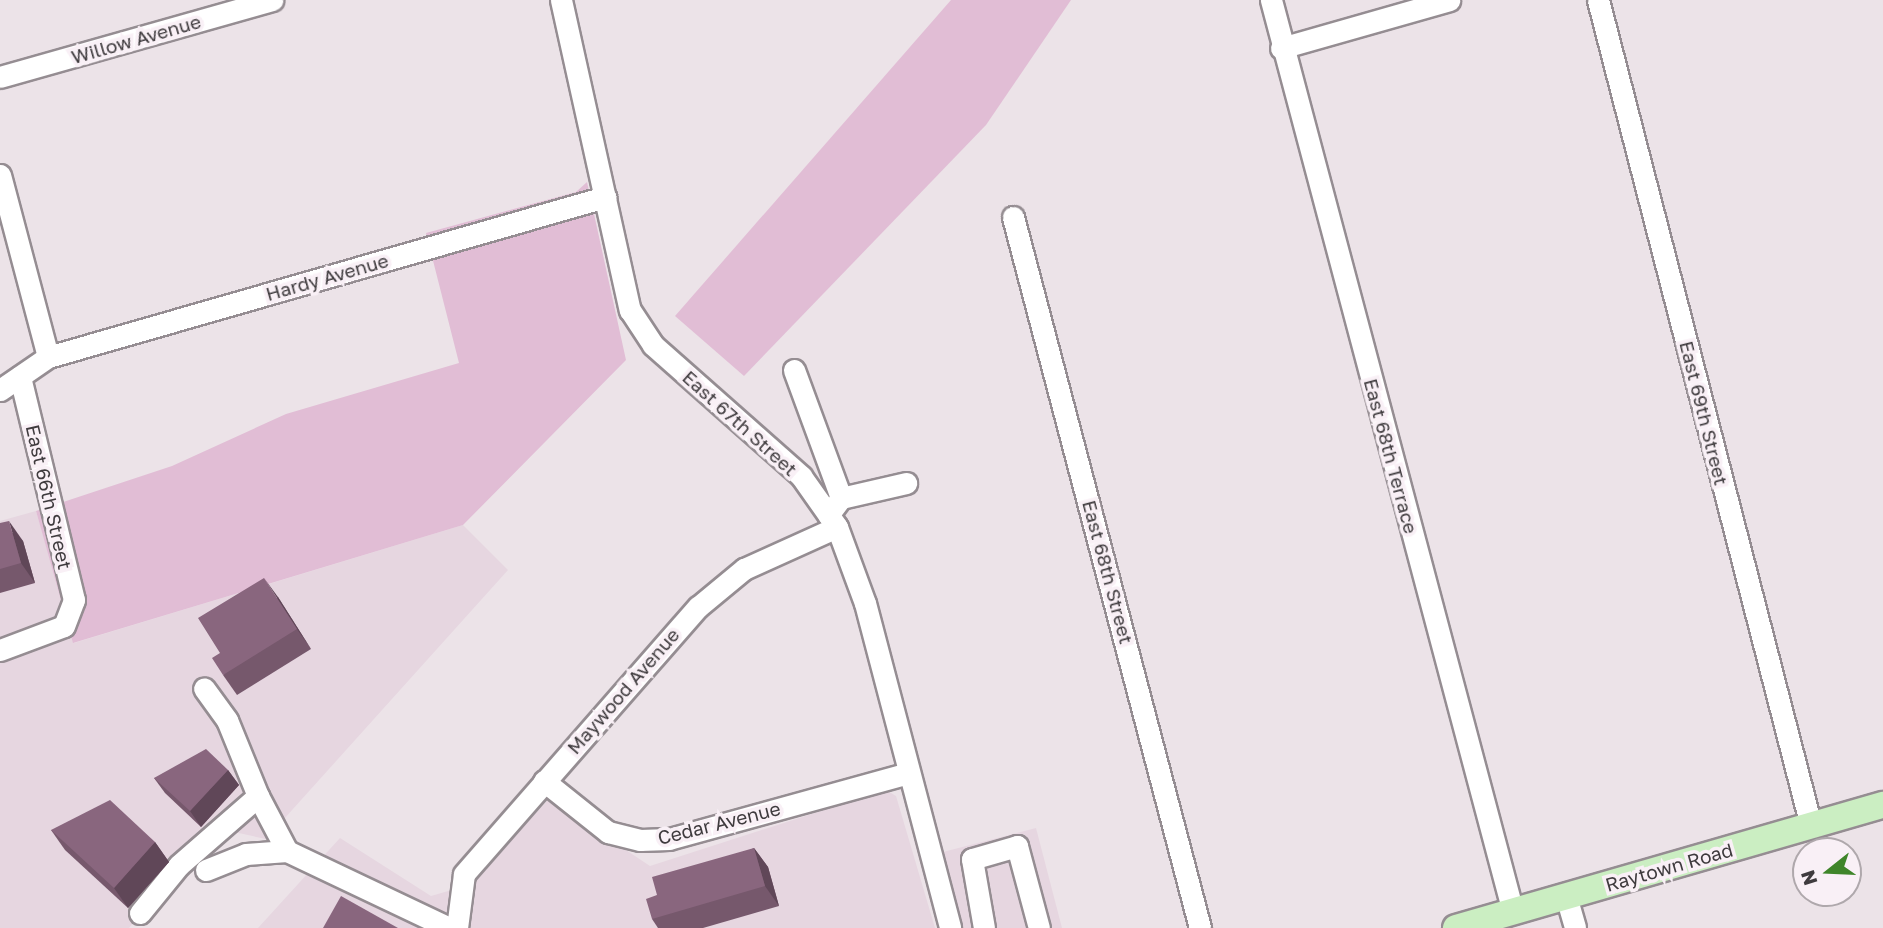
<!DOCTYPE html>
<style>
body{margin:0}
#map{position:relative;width:1883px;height:928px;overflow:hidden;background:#ece3e8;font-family:"Golos Text",sans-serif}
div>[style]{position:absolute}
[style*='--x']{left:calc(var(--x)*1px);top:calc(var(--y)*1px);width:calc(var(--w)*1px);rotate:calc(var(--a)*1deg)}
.built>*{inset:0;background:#e6d6e0}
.green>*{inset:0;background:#e1bdd5}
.roads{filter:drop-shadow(2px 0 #958d92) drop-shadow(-2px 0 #958d92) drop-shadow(0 2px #958d92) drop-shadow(0 -2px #958d92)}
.minor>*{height:21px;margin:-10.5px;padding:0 10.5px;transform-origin:10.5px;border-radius:10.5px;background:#fff}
.major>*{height:26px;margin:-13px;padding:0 13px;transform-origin:13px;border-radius:13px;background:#cbeec2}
.wall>*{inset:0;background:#76586c}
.shaded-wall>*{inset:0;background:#604758}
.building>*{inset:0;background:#89667e}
span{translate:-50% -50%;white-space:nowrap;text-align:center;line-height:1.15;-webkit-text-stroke:7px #f9f0f6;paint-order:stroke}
.street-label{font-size:19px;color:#3f3b3e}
.north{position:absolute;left:1792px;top:837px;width:70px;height:70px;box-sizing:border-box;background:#f9f0f6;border:2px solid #afa8ac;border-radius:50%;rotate:252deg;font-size:19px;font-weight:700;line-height:28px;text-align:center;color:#3f3b3e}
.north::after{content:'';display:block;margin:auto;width:24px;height:32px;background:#3f852a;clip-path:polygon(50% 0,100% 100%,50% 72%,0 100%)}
</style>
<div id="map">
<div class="built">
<div style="clip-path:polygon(36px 511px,74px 643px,463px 525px,508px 570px,266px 839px,211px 827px,129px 928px,0 928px,0 521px)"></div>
<div style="clip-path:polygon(886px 790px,896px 796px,935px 928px,258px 928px,340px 838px,431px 896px,469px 885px,549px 799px,650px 866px)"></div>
<div style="clip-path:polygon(1036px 828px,1062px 928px,961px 928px,939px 853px)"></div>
</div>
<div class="green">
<div style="clip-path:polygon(951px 0,1071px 0,986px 125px,744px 376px,675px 316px)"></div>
<div style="clip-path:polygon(587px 182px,626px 360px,463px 525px,73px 643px,36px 511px,172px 466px,286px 414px,459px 363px,426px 233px,576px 192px)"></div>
</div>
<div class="roads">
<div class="minor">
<div style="--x:561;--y:0;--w:318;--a:77.5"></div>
<div style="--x:630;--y:310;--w:42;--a:56.7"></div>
<div style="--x:653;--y:345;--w:198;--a:41.5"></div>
<div style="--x:801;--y:476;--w:62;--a:54.8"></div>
<div style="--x:837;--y:527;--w:81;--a:69.8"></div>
<div style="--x:865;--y:603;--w:336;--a:75.3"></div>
<div style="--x:1271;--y:0;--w:944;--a:75.14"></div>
<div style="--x:1598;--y:0;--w:853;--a:75.54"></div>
<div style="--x:1281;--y:48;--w:175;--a:-15.9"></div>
<div style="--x:0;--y:77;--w:283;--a:-15.8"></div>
<div style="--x:0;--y:175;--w:188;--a:75.2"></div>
<div style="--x:1013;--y:217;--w:735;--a:75.26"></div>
<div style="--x:794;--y:370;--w:136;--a:69.8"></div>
<div style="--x:841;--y:498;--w:21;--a:127"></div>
<div style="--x:0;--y:390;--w:58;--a:-34.5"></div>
<div style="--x:48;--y:357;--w:580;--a:-16.03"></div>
<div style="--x:841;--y:498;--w:67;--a:-13"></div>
<div style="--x:0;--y:650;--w:68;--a:-20.6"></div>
<div style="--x:64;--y:626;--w:28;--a:-69"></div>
<div style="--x:74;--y:600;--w:230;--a:-103.6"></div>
<div style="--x:544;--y:781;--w:82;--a:38.6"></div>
<div style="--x:608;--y:832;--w:33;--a:14"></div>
<div style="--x:640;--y:840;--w:29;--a:-2"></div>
<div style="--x:669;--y:839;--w:248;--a:-15.4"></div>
<div style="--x:258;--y:796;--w:62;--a:62.2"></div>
<div style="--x:206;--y:870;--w:43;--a:-21.8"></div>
<div style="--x:246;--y:854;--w:41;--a:-4.2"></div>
<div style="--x:287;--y:851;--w:179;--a:25.4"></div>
<div style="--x:1566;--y:896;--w:33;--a:74"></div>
<div style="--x:140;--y:913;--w:62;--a:-50.9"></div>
<div style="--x:179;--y:865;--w:105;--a:-41.1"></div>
<div style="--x:258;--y:796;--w:82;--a:-112.2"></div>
<div style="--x:227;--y:720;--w:39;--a:-126"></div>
<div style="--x:457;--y:928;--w:54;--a:-82.6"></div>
<div style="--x:464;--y:874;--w:355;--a:-48.8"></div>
<div style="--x:698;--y:607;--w:60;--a:-39.6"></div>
<div style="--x:744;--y:569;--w:102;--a:-24.3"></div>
<div style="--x:984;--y:928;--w:70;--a:-99.9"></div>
<div style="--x:972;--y:859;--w:47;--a:-16.1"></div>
<div style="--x:1017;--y:846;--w:85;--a:75"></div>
</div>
<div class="major">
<div style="--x:1456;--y:928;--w:444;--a:-16.1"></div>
</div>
</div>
<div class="wall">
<div style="clip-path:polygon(0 523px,23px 541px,35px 583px,0 593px)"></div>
<div style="clip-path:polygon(278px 597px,311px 649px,237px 695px,223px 675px)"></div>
<div style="clip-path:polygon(228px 770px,239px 785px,201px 827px,165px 793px,154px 778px)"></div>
<div style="clip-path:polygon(51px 830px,155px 842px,169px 862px,128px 908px,65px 850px)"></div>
<div style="clip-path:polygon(754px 848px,768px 867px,779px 906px,703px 928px,658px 928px,652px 919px,657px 895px)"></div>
</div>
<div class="shaded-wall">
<div style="clip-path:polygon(9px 521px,23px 541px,35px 583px,21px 563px)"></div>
<div style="clip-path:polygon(264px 578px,278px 597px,311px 649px,297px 629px)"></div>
<div style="clip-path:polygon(228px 770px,239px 785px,201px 827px,190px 811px)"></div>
<div style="clip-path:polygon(155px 842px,169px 862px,128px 908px,114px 888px)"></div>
<div style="clip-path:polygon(754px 848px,768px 867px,779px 906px,765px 886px)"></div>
</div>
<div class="building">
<div style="clip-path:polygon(9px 521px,21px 563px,0 569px,0 523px)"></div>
<div style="clip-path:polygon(264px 578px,297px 629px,223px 675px,212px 658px,220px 653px,198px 618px)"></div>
<div style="clip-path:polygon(206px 749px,228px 770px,190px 811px,154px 778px)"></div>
<div style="clip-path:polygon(110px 800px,155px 842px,114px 888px,51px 830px)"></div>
<div style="clip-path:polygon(754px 848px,765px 886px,652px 919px,646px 899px,657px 895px,652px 877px)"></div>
<div style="clip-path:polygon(341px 896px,398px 928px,323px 928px)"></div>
</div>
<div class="street-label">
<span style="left:136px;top:39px;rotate:-16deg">Willow Avenue</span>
<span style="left:327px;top:277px;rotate:-16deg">Hardy Avenue</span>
<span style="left:1704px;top:413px;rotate:76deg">East 69th Street</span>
<span style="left:740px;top:423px;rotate:42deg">East 67th Street</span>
<span style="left:1391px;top:456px;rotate:75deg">East 68th Terrace</span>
<span style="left:49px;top:497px;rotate:77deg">East 66th Street</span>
<span style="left:1108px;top:572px;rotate:75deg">East 68th Street</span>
<span style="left:623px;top:691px;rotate:-49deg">Maywood Avenue</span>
<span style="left:719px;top:823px;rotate:-14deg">Cedar Avenue</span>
<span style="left:1669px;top:867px;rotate:-16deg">Raytown Road</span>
</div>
<div class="north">N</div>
</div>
